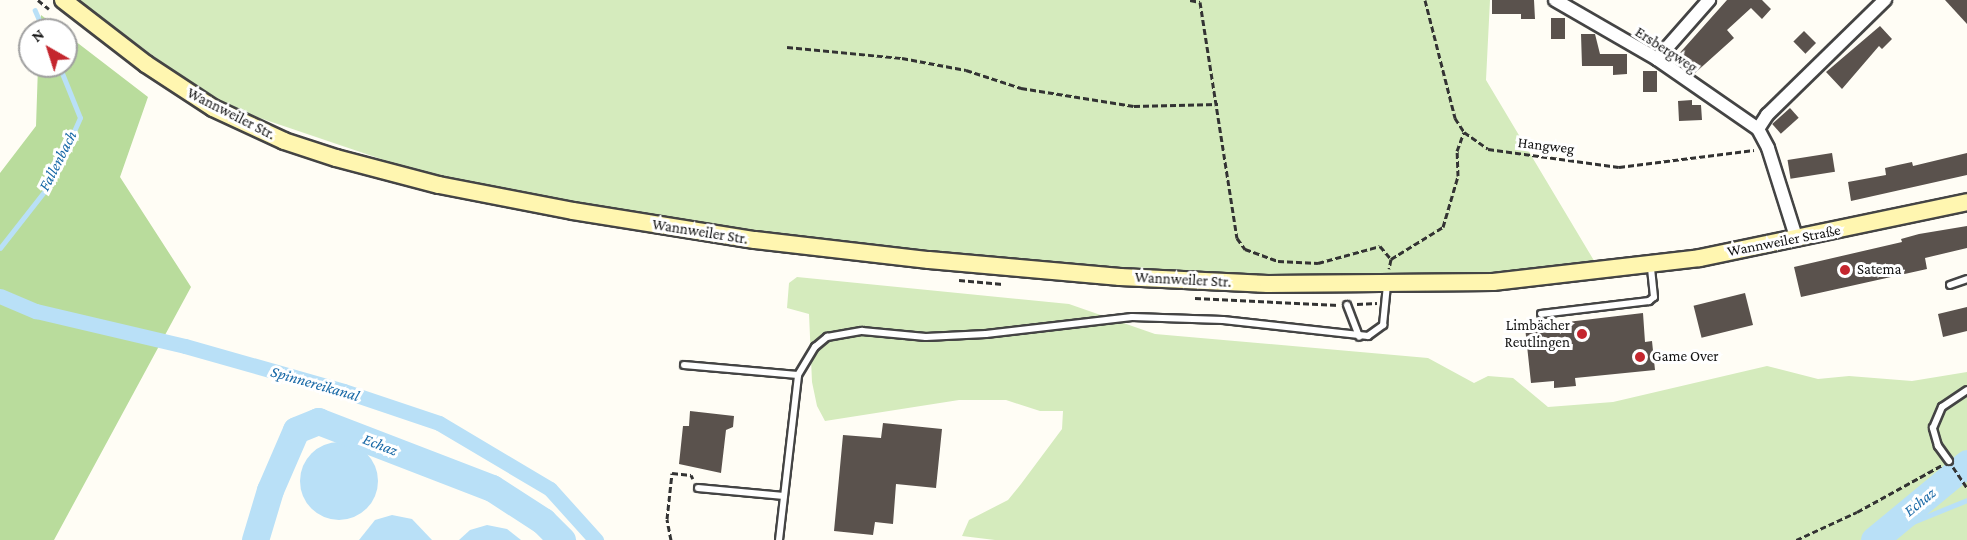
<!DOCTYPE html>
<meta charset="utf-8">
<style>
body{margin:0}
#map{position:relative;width:1967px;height:540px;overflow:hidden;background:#fffdf5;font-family:"Crimson Pro",serif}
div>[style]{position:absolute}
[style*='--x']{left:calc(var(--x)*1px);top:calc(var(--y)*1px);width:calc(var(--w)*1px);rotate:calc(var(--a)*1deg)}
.green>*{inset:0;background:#d5ebbd}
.forest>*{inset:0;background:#b9dc9c}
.water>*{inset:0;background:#b9e0f7}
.round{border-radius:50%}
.stream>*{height:4.5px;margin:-2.25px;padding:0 2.25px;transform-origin:2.25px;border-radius:2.25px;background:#b9e0f7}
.canal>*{height:15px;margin:-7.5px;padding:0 7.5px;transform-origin:7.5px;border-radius:7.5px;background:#b9e0f7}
.river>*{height:27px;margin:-13.5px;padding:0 13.5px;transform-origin:13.5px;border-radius:13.5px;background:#b9e0f7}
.building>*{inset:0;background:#5a524d;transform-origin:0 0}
.path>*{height:3px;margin-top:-1.5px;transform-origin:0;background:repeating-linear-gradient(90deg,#333 0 6px,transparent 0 9px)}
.roads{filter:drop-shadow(2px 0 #444) drop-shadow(-2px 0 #444) drop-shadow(0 2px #444) drop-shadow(0 -2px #444)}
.lane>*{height:6px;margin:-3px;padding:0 3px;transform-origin:3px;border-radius:3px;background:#fff}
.street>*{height:12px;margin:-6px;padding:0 6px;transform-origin:6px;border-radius:6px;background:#fff}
.secondary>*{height:16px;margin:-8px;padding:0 8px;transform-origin:8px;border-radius:8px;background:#fff6b0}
.dots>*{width:16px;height:16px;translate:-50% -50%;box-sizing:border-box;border:3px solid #fff;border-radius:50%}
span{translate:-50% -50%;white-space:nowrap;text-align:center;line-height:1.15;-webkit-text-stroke:6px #fff;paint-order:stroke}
.street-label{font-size:15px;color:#111}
.poi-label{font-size:15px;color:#111}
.left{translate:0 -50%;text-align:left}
.right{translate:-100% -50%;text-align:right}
.water-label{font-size:16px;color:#1768a6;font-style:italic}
.north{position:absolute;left:18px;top:18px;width:60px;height:60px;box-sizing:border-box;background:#fff;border:2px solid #a0a0a0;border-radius:50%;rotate:321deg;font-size:16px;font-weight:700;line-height:24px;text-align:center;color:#111}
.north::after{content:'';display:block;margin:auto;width:21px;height:27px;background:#c4262e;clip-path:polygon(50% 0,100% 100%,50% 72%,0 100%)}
</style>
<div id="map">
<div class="green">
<div style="clip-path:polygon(79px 0,1490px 0,1486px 80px,1602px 274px,1398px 287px,974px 263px,682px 223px,443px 180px,251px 115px,200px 91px)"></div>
<div style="clip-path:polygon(797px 277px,1069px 304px,1155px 334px,1428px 358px,1474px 383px,1488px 376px,1513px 378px,1548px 407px,1613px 402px,1767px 366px,1818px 379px,1849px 376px,1912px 381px,1967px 372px,1967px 540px,995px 540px,962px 536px,969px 520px,1008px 500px,1021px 484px,1062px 429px,1063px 411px,1040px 411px,1006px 400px,959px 400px,825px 421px,817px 406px,812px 382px,809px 314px,787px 308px,789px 283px)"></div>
</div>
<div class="forest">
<div style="clip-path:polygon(41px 15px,61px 30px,40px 30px)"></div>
<div style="clip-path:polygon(66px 34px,148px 97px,120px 177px,191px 287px,54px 540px,0 540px,0 173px,36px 126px,38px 66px,66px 66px)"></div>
</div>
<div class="water">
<div class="round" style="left:300px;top:442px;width:78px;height:78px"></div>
<div style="clip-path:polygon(392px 515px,412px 519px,432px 540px,359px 540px,375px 520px)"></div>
<div style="clip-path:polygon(487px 525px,507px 529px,521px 540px,459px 540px,470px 530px)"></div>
</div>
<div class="stream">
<div style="--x:35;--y:10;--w:22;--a:66"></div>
<div style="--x:0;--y:248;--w:83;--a:-51.9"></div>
<div style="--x:51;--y:183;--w:71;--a:-66"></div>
<div style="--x:80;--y:118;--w:56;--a:-112"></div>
<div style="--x:1881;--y:535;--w:93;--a:-22.1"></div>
</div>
<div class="canal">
<div style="--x:0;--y:296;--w:39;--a:23"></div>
<div style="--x:36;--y:311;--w:153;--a:13.2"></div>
<div style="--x:185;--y:346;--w:165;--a:15.8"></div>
<div style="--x:344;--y:391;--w:100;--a:18.6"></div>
<div style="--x:439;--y:423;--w:129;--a:30.7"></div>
<div style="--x:550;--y:489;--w:69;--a:48"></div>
</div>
<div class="river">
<div style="--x:255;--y:540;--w:52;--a:-73.3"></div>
<div style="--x:270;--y:490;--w:65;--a:-66.6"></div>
<div style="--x:296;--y:430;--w:24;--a:-22"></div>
<div style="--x:318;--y:421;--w:186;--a:21.1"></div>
<div style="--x:492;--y:488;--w:61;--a:32.9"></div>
<div style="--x:543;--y:521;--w:27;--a:45"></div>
<div style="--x:1874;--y:540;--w:121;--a:-39.6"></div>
</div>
<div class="building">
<div style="clip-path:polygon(1492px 0,1534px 0,1535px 19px,1521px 19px,1521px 14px,1492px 14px)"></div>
<div style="clip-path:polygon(1727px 0,1762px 0,1771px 9px,1762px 19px,1751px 8px,1727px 30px,1734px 38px,1695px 73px,1677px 56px)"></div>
<div style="clip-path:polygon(1945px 0,1967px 0,1967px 24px)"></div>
<div style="left:1551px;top:18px;width:14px;height:21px"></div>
<div style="clip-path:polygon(1880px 26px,1892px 39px,1882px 49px,1879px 46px,1842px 89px,1826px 72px)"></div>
<div style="left:1804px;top:31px;width:17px;height:15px;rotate:45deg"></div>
<div style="clip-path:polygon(1581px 34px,1595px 34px,1600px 54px,1627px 54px,1627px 74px,1613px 75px,1613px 66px,1582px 66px)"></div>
<div style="left:1657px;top:71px;width:21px;height:14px;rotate:90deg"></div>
<div style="clip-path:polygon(1692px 100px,1692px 105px,1701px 105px,1702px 120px,1679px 121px,1678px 101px)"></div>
<div style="left:1790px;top:108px;width:13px;height:24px;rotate:48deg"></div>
<div style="left:1832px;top:153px;width:19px;height:45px;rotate:81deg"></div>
<div style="clip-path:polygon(1967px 153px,1967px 175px,1851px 201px,1848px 182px,1886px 175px,1885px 168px,1898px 165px,1912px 162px,1913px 166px)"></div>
<div style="clip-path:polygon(1967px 226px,1967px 248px,1925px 258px,1927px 269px,1801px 297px,1794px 267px,1902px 242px,1901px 239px,1919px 234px)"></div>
<div style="left:1745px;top:293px;width:33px;height:53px;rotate:76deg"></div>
<div style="clip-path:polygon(1967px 307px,1967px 331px,1943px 337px,1938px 314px)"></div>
<div style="clip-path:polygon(1643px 313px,1645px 342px,1652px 341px,1655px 370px,1575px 378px,1576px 386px,1554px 388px,1554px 381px,1531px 383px,1525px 327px)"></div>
<div style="clip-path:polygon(690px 411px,734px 416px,733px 427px,726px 430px,721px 473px,679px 464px,683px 426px,689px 426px)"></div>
<div style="clip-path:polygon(883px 423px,942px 429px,936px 488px,896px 484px,893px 524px,875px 522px,873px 535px,834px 531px,843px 435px,881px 438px)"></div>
</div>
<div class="path">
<div style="--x:38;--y:0;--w:14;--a:39"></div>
<div style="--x:1190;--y:0;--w:10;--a:11"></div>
<div style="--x:1200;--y:2;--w:239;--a:81.1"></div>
<div style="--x:1237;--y:238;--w:14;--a:54"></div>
<div style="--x:1245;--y:249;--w:35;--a:20"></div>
<div style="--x:1278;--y:261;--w:40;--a:2.9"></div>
<div style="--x:1318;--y:263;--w:64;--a:-15.3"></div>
<div style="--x:1380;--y:246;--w:17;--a:50"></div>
<div style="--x:1391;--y:259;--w:10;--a:101"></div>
<div style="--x:1425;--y:0;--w:122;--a:75.7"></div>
<div style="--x:1455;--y:118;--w:17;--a:57"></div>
<div style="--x:1464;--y:132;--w:29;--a:35"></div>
<div style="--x:1488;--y:149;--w:132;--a:7.8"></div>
<div style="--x:1619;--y:167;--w:136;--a:-7.2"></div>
<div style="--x:787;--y:47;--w:116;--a:5.5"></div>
<div style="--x:902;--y:58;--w:65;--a:10.6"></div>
<div style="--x:966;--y:70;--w:58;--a:18.1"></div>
<div style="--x:1021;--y:88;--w:114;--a:9.1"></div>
<div style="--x:1134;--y:106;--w:84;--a:-1.4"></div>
<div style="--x:1391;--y:259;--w:61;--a:-31.6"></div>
<div style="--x:1443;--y:227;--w:53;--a:-73.6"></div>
<div style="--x:1458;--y:176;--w:25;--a:-92"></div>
<div style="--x:1457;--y:151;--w:20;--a:-70"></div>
<div style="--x:959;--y:280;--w:44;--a:5.2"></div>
<div style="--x:1195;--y:298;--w:144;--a:2.8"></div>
<div style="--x:1357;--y:304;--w:20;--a:-3"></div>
<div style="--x:1953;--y:467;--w:25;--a:56"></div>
<div style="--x:671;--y:540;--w:21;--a:-101"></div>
<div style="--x:667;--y:519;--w:46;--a:-83.8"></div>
<div style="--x:672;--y:473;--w:19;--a:6"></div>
<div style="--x:691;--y:475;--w:4;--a:63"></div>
<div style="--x:1796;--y:540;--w:67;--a:-24.7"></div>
<div style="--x:1857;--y:512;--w:97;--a:-28.9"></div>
</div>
<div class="roads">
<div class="lane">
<div style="--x:1950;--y:285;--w:18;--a:-19"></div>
<div style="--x:1347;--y:305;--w:34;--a:69"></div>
<div style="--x:1541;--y:314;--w:109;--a:-6.9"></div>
<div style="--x:1649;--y:301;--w:6;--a:-39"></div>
<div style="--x:1654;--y:297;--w:31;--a:-96"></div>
<div style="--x:684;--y:365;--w:114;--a:5"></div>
<div style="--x:1949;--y:461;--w:19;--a:-126"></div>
<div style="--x:1938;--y:446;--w:19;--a:-106"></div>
<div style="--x:1933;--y:428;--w:23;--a:-67"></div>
<div style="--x:1942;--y:407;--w:30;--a:-34"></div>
<div style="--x:698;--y:488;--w:86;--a:5.3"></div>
<div style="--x:779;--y:540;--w:166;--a:-83.4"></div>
<div style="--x:798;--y:375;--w:33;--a:-59"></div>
<div style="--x:815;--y:347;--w:16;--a:-40"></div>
<div style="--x:827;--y:337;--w:36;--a:-10"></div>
<div style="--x:862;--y:331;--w:64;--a:5.4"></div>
<div style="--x:926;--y:337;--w:60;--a:-2.9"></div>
<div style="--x:986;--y:334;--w:147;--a:-6.6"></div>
<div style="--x:1132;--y:317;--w:91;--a:1.9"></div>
<div style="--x:1223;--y:320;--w:146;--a:6.3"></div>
<div style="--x:1368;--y:336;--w:19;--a:-36"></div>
<div style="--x:1383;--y:325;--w:40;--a:-84.3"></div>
</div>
<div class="street">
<div style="--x:1555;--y:0;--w:118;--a:30"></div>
<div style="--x:1657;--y:59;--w:123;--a:34.7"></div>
<div style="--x:1758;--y:129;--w:21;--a:62"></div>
<div style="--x:1768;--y:148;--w:96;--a:72.5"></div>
<div style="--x:1657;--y:59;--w:79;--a:-48.6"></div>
<div style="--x:1758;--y:129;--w:17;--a:-57"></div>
<div style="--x:1767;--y:115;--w:165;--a:-44.3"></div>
</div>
<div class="secondary">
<div style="--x:63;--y:0;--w:105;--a:37.6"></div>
<div style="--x:146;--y:64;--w:80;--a:33.3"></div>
<div style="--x:213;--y:108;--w:78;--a:24.9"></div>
<div style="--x:284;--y:141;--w:55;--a:18.1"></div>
<div style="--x:336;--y:158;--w:106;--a:14.7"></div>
<div style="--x:439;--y:185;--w:136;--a:11"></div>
<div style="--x:573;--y:211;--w:184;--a:9.1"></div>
<div style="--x:755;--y:240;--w:175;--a:6.6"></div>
<div style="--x:929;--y:260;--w:192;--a:5.1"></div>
<div style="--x:1120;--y:277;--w:148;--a:2.7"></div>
<div style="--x:1268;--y:284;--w:225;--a:-0.5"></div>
<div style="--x:1493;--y:282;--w:208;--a:-6.6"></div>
<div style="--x:1700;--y:258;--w:273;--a:-11.8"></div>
</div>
</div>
<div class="dots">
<div style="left:1845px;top:270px;background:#c4262e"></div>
<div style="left:1582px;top:334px;background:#c4262e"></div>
<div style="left:1640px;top:357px;background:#c4262e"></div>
</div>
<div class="street-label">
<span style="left:1666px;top:50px;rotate:33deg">Ersbergweg</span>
<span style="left:231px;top:114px;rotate:27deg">Wannweiler Str.</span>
<span style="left:1546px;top:146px;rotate:7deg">Hangweg</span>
<span style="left:700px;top:232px;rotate:9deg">Wannweiler Str.</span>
<span style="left:1784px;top:241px;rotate:-11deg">Wannweiler Straße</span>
<span style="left:1183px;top:280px;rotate:3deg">Wannweiler Str.</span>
</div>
<div class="poi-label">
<span class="left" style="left:1857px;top:270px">Satema</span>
<span class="right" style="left:1570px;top:334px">Limbächer<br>Reutlingen</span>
<span class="left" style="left:1652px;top:357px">Game Over</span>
</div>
<div class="water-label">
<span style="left:58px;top:161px;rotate:-63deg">Fallenbach</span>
<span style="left:315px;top:384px;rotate:16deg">Spinnereikanal</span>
<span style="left:380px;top:445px;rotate:21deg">Echaz</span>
<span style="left:1920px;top:502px;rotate:-39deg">Echaz</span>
</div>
<div class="north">N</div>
</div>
